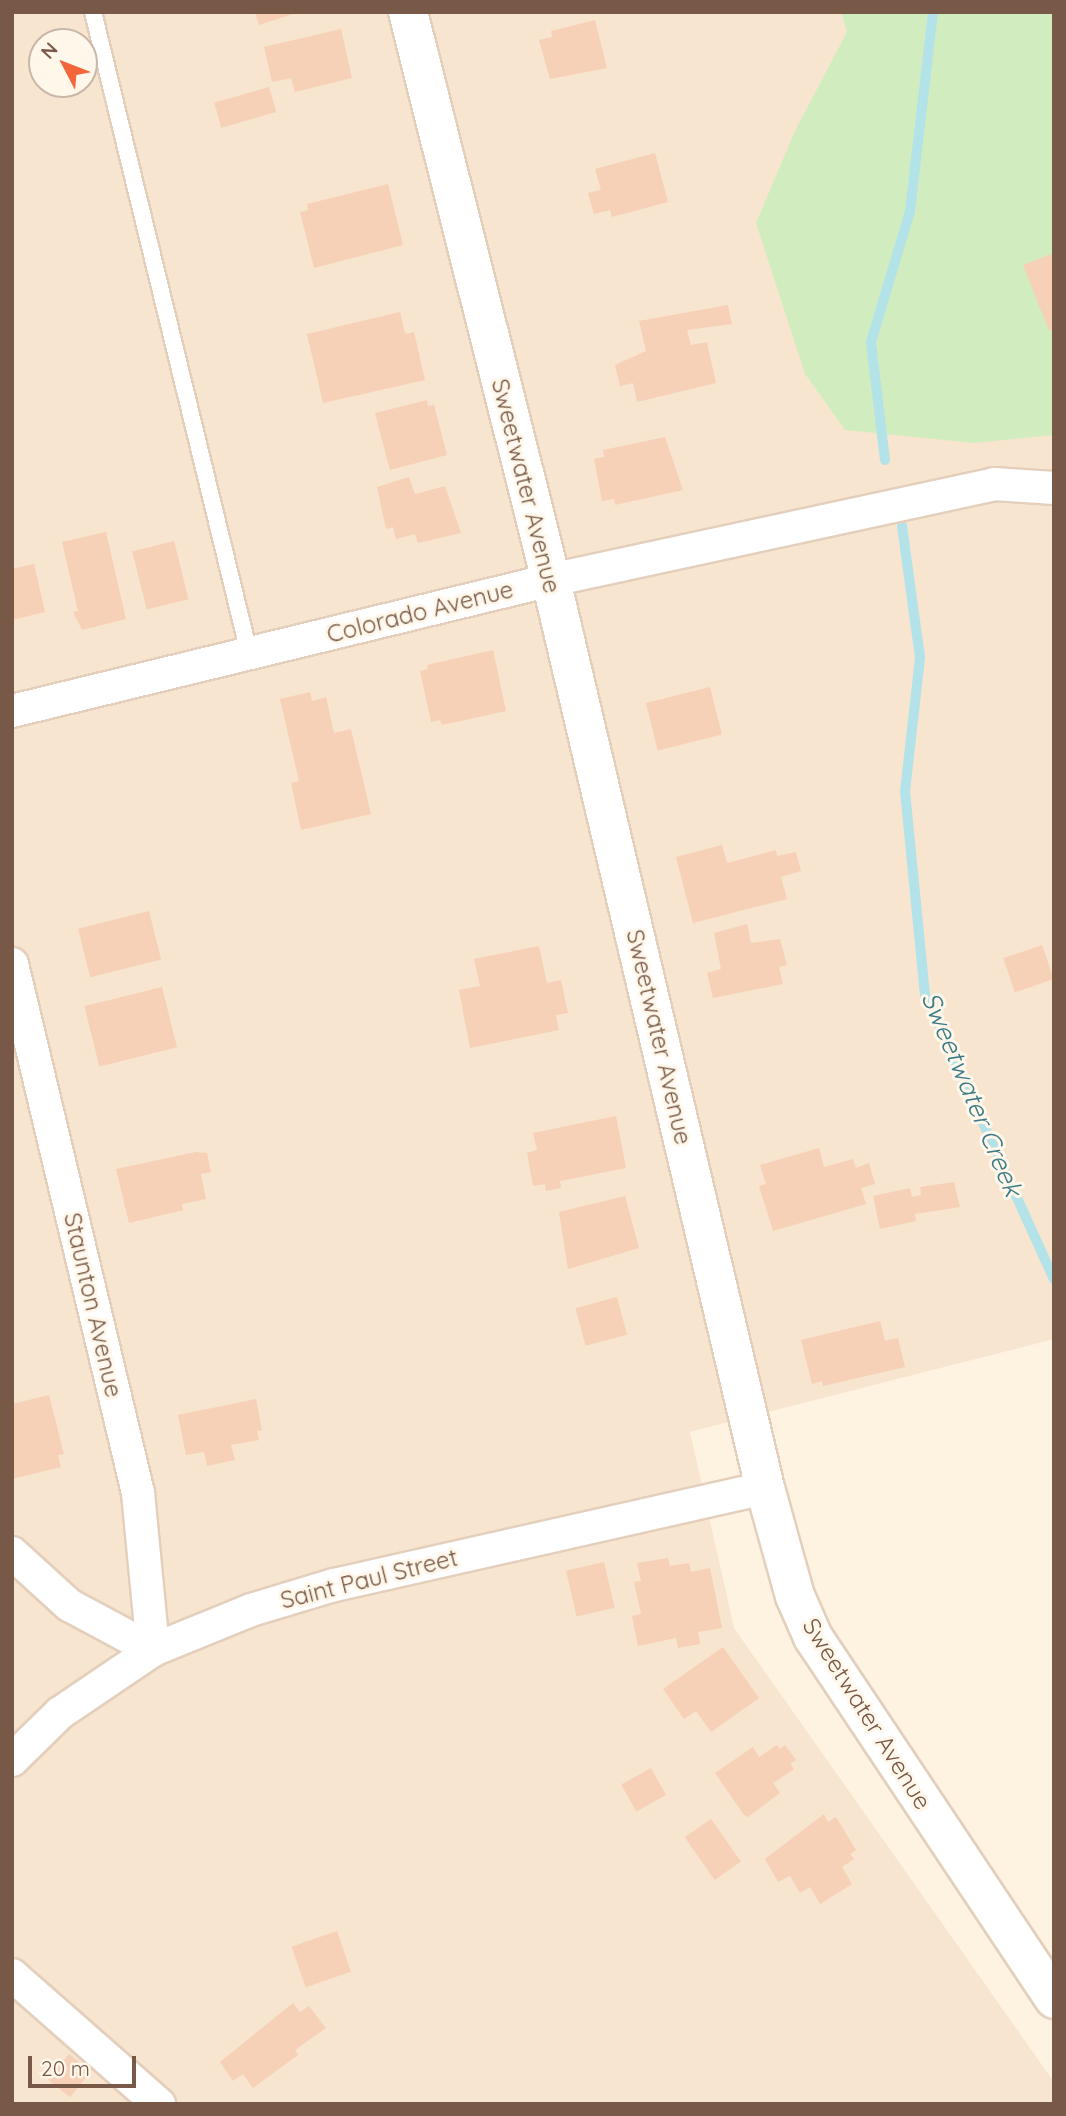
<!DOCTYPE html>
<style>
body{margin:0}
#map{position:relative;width:1066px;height:2116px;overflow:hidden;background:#fef3e1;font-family:Quicksand,sans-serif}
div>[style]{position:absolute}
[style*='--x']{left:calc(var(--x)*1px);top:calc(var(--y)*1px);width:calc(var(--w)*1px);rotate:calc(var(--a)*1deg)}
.residential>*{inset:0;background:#f7e5cf}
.green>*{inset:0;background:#d1edbf}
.stream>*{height:10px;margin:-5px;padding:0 5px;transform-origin:5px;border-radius:5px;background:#b4e2e9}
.building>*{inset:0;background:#f6d0b7;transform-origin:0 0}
.roads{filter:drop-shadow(2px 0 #e3cfbc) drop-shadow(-2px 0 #e3cfbc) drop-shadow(0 2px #e3cfbc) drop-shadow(0 -2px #e3cfbc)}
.lane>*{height:16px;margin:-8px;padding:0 8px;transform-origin:8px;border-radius:8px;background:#fff}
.street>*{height:32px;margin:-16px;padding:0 16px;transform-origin:16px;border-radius:16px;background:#fff}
.secondary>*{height:38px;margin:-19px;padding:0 19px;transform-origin:19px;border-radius:19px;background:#fff}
span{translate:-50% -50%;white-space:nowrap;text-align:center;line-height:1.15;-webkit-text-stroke:6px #fff7ea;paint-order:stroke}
.street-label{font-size:24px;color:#785846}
.water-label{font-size:26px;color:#3b7a87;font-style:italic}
.frame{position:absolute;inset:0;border:14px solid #785846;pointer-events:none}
.north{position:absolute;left:28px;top:28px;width:70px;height:70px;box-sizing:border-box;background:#fff7ea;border:2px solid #c9b7a8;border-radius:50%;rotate:312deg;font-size:19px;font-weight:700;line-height:28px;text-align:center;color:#785846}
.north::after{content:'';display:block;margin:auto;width:24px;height:32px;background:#f3653b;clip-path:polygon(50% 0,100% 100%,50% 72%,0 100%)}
.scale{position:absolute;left:28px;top:2056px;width:108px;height:32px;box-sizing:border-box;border:4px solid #785846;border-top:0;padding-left:9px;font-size:21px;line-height:24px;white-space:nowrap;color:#785846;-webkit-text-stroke:5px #fff7ea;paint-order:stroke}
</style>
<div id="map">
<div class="residential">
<div style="clip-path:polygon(evenodd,12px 12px,910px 12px,1054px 435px,1054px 1339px,690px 1432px,734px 1628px,1054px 2082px,1054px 2104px,12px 2104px,12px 12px,42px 42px,84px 42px,84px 84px,42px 84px,42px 42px)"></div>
</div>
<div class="green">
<div style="clip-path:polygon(841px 12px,1054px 12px,1054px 435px,974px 443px,845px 430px,805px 374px,756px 223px,795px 131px,847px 32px)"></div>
</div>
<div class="stream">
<div style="--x:885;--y:460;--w:119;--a:-96.8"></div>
<div style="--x:871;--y:342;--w:137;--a:-73.4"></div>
<div style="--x:910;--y:211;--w:200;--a:-83.4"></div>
<div style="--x:902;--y:526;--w:133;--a:82.2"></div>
<div style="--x:920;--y:658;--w:134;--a:96.4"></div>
<div style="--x:905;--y:791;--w:205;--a:84.4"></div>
<div style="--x:925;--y:995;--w:312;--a:65.6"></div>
</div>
<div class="building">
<div style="clip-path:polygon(255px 12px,296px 12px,296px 13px,259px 25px)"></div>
<div style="clip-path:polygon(595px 20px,607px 68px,550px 79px,539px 40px,552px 37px,551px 31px)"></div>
<div style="clip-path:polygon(341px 29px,352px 78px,295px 92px,291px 78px,272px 82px,264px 47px)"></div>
<div style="left:269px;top:87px;width:26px;height:57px;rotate:74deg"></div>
<div style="clip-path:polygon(655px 153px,668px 202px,612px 217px,610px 210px,594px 214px,588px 193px,601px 190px,595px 169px)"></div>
<div style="clip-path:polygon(388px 184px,403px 245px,314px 268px,300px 212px,308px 210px,307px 204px)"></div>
<div style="clip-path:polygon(1054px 253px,1054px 329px,1049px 331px,1023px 265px)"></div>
<div style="clip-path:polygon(728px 305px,732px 324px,687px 330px,691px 345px,707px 342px,716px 383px,637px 402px,633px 383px,620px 386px,615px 365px,646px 351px,639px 321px)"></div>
<div style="clip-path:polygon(400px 312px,405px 334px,414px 332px,425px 380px,323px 403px,307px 334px)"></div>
<div style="clip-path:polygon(427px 400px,428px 406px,434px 405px,447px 455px,390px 470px,375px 413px)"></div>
<div style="clip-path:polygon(665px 437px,683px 490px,615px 505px,614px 499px,602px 501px,594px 459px,604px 457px,603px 450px)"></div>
<div style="clip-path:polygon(409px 477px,415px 494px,445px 486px,461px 533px,418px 543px,415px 534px,396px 539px,393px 527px,386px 529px,377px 487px)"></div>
<div style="clip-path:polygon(106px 532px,126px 619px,82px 630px,73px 612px,78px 611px,62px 542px)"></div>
<div style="left:174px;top:541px;width:60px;height:43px;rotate:76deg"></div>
<div style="clip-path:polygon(34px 564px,45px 612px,12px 620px,12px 569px)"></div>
<div style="clip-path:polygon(493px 650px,506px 711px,442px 725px,440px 720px,431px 722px,420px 671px,428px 669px,427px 665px)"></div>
<div style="left:710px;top:687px;width:49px;height:66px;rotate:76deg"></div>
<div style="clip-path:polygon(310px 692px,312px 701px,326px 697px,334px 733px,351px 729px,371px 814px,301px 830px,291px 783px,299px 781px,280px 699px)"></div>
<div style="clip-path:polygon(722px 845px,727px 863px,776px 850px,777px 856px,796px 852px,801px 871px,781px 877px,787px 899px,693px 923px,676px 857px)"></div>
<div style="left:149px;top:911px;width:50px;height:73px;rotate:76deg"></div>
<div style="clip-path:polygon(747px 924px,751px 943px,780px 939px,787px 965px,779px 967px,783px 984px,713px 998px,707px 973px,721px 969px,714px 933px)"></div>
<div style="left:1042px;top:945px;width:36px;height:41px;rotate:71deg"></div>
<div style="clip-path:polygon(539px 946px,547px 983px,561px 980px,568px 1013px,556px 1015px,559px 1030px,470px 1048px,459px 990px,480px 986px,474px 959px)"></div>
<div style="left:162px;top:987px;width:62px;height:80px;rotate:76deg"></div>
<div style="clip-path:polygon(616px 1116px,626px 1168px,560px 1181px,561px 1188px,546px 1191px,545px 1184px,533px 1186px,527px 1153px,537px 1150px,533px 1133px)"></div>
<div style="clip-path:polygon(819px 1148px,824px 1167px,853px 1159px,856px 1168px,869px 1163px,875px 1184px,861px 1188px,866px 1204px,773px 1231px,759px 1186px,766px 1184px,760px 1165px)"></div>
<div style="clip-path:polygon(196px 1152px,207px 1153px,211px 1172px,201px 1174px,206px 1199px,182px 1204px,183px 1210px,129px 1223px,116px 1169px)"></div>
<div style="clip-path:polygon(954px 1182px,960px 1207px,915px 1214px,916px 1221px,880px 1229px,873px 1196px,910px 1188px,912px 1197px,921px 1195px,920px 1187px)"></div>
<div style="clip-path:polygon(625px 1196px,639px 1248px,568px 1269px,559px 1212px)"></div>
<div style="left:617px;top:1297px;width:39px;height:43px;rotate:75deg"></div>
<div style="clip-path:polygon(880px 1321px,885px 1341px,898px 1338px,905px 1367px,823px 1386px,822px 1381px,812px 1384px,801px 1340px)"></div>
<div style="clip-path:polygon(49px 1395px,64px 1454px,58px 1455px,61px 1467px,12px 1479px,12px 1404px)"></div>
<div style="clip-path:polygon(256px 1399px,262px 1430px,257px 1431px,259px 1440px,231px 1445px,235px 1460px,207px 1466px,204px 1452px,186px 1455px,178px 1415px)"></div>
<div style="clip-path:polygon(668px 1558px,670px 1566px,689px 1563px,691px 1572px,710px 1568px,722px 1628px,698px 1632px,700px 1644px,678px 1648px,676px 1638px,638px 1646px,632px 1616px,641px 1614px,634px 1582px,641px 1581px,637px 1563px)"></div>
<div style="left:604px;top:1562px;width:47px;height:39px;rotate:77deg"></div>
<div style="clip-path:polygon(723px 1647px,759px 1698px,711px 1732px,696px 1711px,684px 1719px,663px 1689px)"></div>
<div style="clip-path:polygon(777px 1745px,780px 1749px,785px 1745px,796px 1760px,790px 1764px,794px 1769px,773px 1783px,780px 1793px,748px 1817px,744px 1815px,715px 1773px,753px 1747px,759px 1757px)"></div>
<div style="left:651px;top:1768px;width:31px;height:34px;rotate:61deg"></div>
<div style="clip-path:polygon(824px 1814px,828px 1822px,836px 1817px,856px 1850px,850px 1854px,854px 1859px,842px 1867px,852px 1884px,820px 1904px,810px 1887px,800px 1893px,790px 1876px,778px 1882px,765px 1859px)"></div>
<div style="left:711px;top:1819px;width:52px;height:32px;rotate:55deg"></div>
<div style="left:337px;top:1931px;width:43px;height:48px;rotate:71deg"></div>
<div style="clip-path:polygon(293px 2003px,300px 2012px,309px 2006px,326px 2028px,295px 2050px,298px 2055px,253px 2088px,243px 2074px,233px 2081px,220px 2062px)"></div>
<div style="left:69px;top:2054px;width:28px;height:33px;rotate:39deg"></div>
</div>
<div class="roads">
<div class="lane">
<div style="--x:93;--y:12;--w:660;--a:76.32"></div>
</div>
<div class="street">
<div style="--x:12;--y:711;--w:555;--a:-13.66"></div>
<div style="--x:551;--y:580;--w:453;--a:-12.2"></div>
<div style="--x:994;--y:484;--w:60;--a:3.8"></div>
<div style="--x:12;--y:964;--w:544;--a:76.6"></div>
<div style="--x:138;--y:1493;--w:158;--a:84.5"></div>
<div style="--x:12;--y:1553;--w:77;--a:42.4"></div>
<div style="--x:69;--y:1605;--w:95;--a:28.2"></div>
<div style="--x:12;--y:1760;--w:67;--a:-44.4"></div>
<div style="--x:60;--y:1713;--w:112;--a:-34.1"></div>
<div style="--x:153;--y:1650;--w:106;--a:-22.2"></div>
<div style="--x:251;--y:1610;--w:87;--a:-16.8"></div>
<div style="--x:334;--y:1585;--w:442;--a:-12.7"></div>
<div style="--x:12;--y:1975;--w:196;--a:41.3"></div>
</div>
<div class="secondary">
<div style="--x:408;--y:12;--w:586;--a:75.87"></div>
<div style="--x:551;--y:580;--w:933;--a:76.74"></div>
<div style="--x:765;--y:1488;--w:112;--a:74.5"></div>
<div style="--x:795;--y:1596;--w:45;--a:66.3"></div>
<div style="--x:813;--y:1637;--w:435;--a:56.3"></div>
</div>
</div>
<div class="street-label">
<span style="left:526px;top:486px;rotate:76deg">Sweetwater Avenue</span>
<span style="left:420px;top:612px;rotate:-14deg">Colorado Avenue</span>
<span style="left:659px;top:1037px;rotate:77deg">Sweetwater Avenue</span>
<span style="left:93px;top:1305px;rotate:77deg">Staunton Avenue</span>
<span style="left:369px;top:1579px;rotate:-14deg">Saint Paul Street</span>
<span style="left:867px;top:1714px;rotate:58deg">Sweetwater Avenue</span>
</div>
<div class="water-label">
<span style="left:972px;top:1094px;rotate:67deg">Sweetwater Creek</span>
</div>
<div class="frame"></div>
<div class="north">N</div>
<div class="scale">20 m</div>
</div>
